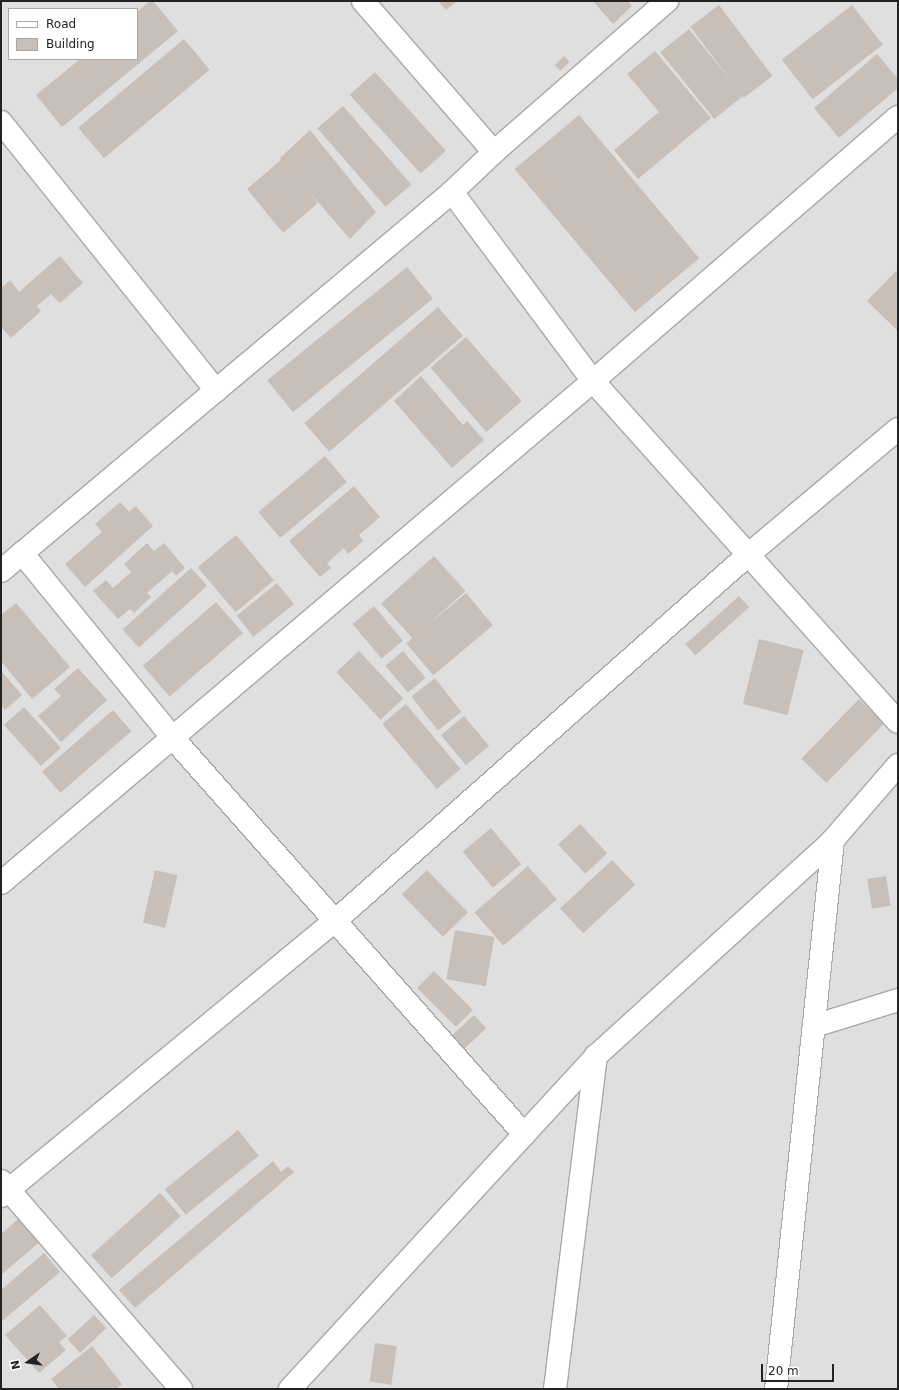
<!DOCTYPE html>
<style>
body{margin:0}
#map{position:relative;width:899px;height:1390px;overflow:hidden;background:#f2efe9;font-family:"DejaVu Sans",sans-serif}
div>[style]{position:absolute}
[style*='--x']{left:calc(var(--x)*1px);top:calc(var(--y)*1px);width:calc(var(--w)*1px);rotate:calc(var(--a)*1deg)}
.residential>*{inset:0;background:#e0dfdf}
.building>*{inset:0;background:#c7bfb8;transform-origin:0 0}
.roads{filter:drop-shadow(1px 0 #a9a9a9) drop-shadow(-1px 0 #a9a9a9) drop-shadow(0 1px #a9a9a9) drop-shadow(0 -1px #a9a9a9)}
.minor>*{height:22px;margin:-11px;padding:0 11px;transform-origin:11px;border-radius:11px;background:#fff}
span{translate:-50% -50%;white-space:nowrap;text-align:center;line-height:1.15;-webkit-text-stroke:3px #fff;paint-order:stroke}
.frame{position:absolute;inset:0;border:2px solid #222;pointer-events:none}
.legend{position:absolute;left:8px;top:8px;width:130px;height:52px;box-sizing:border-box;background:#fff;border:1px solid #a7a7a7;margin:0;padding:5px 7px;list-style:none;font-size:12px;color:#222}
.legend li{display:flex;align-items:center;gap:8px;height:20px}
.legend b{width:20px;border:1px solid #a7a7a7}
.north{position:absolute;left:8px;top:1342px;width:40px;height:40px;-webkit-text-stroke:3px #fff;paint-order:stroke;rotate:257deg;font-size:11px;font-weight:700;line-height:16px;text-align:center;color:#222}
.north::after{content:'';display:block;margin:auto;width:14px;height:18px;background:#222;clip-path:polygon(50% 0,100% 100%,50% 72%,0 100%)}
.scale{position:absolute;left:761px;top:1364px;width:73px;height:18px;box-sizing:border-box;border:2px solid #222;border-top:0;padding-left:5px;font-size:12px;line-height:14px;white-space:nowrap;color:#222;-webkit-text-stroke:3px #fff;paint-order:stroke}
</style>
<div id="map">
<div class="residential">
<div style="clip-path:polygon(evenodd,1px 1px,898px 1px,898px 1389px,1px 1389px,1px 1px,9px 9px,137px 9px,137px 59px,9px 59px,9px 9px)"></div>
</div>
<div class="building">
<div style="clip-path:polygon(150px 1px,153px 1px,178px 31px,62px 127px,36px 95px,80px 59px,137px 59px,137px 12px)"></div>
<div style="clip-path:polygon(438px 1px,457px 1px,446px 10px)"></div>
<div style="clip-path:polygon(593px 1px,628px 1px,632px 6px,613px 24px)"></div>
<div style="left:719px;top:5px;width:89px;height:36px;rotate:53deg"></div>
<div style="left:852px;top:5px;width:50px;height:89px;rotate:52deg"></div>
<div style="left:689px;top:29px;width:86px;height:37px;rotate:51deg"></div>
<div style="left:184px;top:39px;width:40px;height:138px;rotate:50deg"></div>
<div style="clip-path:polygon(655px 51px,711px 118px,638px 179px,614px 150px,659px 112px,627px 74px)"></div>
<div style="clip-path:polygon(877px 54px,898px 79px,898px 88px,839px 138px,814px 108px)"></div>
<div style="left:564px;top:56px;width:8px;height:13px;rotate:45deg"></div>
<div style="left:375px;top:72px;width:106px;height:34px;rotate:48deg"></div>
<div style="left:343px;top:106px;width:104px;height:34px;rotate:49deg"></div>
<div style="left:579px;top:115px;width:187px;height:84px;rotate:50deg"></div>
<div style="clip-path:polygon(310px 130px,376px 212px,350px 239px,305px 187px,318px 203px,283px 233px,247px 189px,281px 160px,280px 158px)"></div>
<div style="clip-path:polygon(60px 256px,83px 283px,60px 303px,51px 294px,37px 306px,41px 311px,11px 338px,1px 327px,1px 288px,10px 280px,19px 292px)"></div>
<div style="left:407px;top:267px;width:41px;height:180px;rotate:51deg"></div>
<div style="clip-path:polygon(896px 271px,898px 272px,898px 331px,867px 301px)"></div>
<div style="left:438px;top:307px;width:38px;height:177px;rotate:49deg"></div>
<div style="left:466px;top:337px;width:85px;height:47px;rotate:49deg"></div>
<div style="clip-path:polygon(421px 376px,463px 425px,467px 421px,484px 440px,452px 468px,394px 401px)"></div>
<div style="left:325px;top:456px;width:34px;height:87px;rotate:50deg"></div>
<div style="clip-path:polygon(354px 486px,380px 517px,359px 535px,363px 541px,348px 554px,344px 548px,327px 563px,331px 568px,320px 577px,289px 541px)"></div>
<div style="clip-path:polygon(120px 502px,129px 512px,136px 506px,153px 526px,85px 587px,65px 564px,102px 532px,95px 524px)"></div>
<div style="left:236px;top:535px;width:59px;height:50px;rotate:50deg"></div>
<div style="clip-path:polygon(147px 543px,154px 551px,164px 543px,185px 568px,176px 576px,172px 571px,147px 593px,151px 597px,134px 613px,130px 609px,118px 619px,93px 591px,106px 580px,113px 588px,131px 572px,124px 564px)"></div>
<div style="left:434px;top:556px;width:47px;height:71px;rotate:48deg"></div>
<div style="left:191px;top:568px;width:24px;height:92px;rotate:48deg"></div>
<div style="left:277px;top:583px;width:27px;height:52px;rotate:51deg"></div>
<div style="left:466px;top:593px;width:42px;height:78px;rotate:50deg"></div>
<div style="left:739px;top:596px;width:15px;height:72px;rotate:48deg"></div>
<div style="left:216px;top:602px;width:41px;height:97px;rotate:49deg"></div>
<div style="clip-path:polygon(16px 603px,70px 667px,32px 699px,1px 661px,1px 615px)"></div>
<div style="left:374px;top:606px;width:45px;height:28px;rotate:50deg"></div>
<div style="left:759px;top:639px;width:46px;height:67px;rotate:14deg"></div>
<div style="left:359px;top:651px;width:65px;height:31px;rotate:47deg"></div>
<div style="left:403px;top:651px;width:35px;height:23px;rotate:50deg"></div>
<div style="clip-path:polygon(78px 668px,107px 700px,61px 742px,38px 716px,61px 696px,54px 689px)"></div>
<div style="clip-path:polygon(1px 671px,22px 695px,5px 710px,1px 705px)"></div>
<div style="left:435px;top:678px;width:43px;height:30px;rotate:52deg"></div>
<div style="left:859px;top:699px;width:35px;height:83px;rotate:44deg"></div>
<div style="left:406px;top:704px;width:85px;height:31px;rotate:50deg"></div>
<div style="left:24px;top:707px;width:55px;height:27px;rotate:48deg"></div>
<div style="left:113px;top:710px;width:28px;height:94px;rotate:49deg"></div>
<div style="left:464px;top:716px;width:39px;height:30px;rotate:50deg"></div>
<div style="left:580px;top:824px;width:40px;height:30px;rotate:47deg"></div>
<div style="left:491px;top:828px;width:47px;height:37px;rotate:50deg"></div>
<div style="left:612px;top:860px;width:34px;height:71px;rotate:47deg"></div>
<div style="left:528px;top:866px;width:44px;height:71px;rotate:49deg"></div>
<div style="left:155px;top:870px;width:23px;height:54px;rotate:13deg"></div>
<div style="left:427px;top:870px;width:59px;height:35px;rotate:46deg"></div>
<div style="left:886px;top:876px;width:30px;height:19px;rotate:81deg"></div>
<div style="left:455px;top:930px;width:40px;height:50px;rotate:10deg"></div>
<div style="left:434px;top:971px;width:55px;height:24px;rotate:45deg"></div>
<div style="left:474px;top:1015px;width:18px;height:35px;rotate:47deg"></div>
<div style="left:238px;top:1130px;width:33px;height:94px;rotate:51deg"></div>
<div style="clip-path:polygon(273px 1161px,281px 1172px,288px 1166px,294px 1172px,135px 1308px,119px 1290px)"></div>
<div style="left:160px;top:1193px;width:31px;height:93px;rotate:48deg"></div>
<div style="clip-path:polygon(23px 1215px,43px 1239px,1px 1275px,1px 1234px)"></div>
<div style="clip-path:polygon(44px 1253px,60px 1272px,1px 1322px,1px 1290px)"></div>
<div style="clip-path:polygon(40px 1305px,67px 1336px,59px 1342px,66px 1350px,39px 1373px,5px 1335px)"></div>
<div style="left:94px;top:1315px;width:18px;height:36px;rotate:47deg"></div>
<div style="left:375px;top:1343px;width:22px;height:39px;rotate:8deg"></div>
<div style="clip-path:polygon(92px 1346px,122px 1384px,116px 1389px,59px 1389px,51px 1379px)"></div>
</div>
<div class="roads">
<div class="minor">
<div style="--x:363;--y:1;--w:200;--a:49.1"></div>
<div style="--x:1;--y:122;--w:344;--a:51.3"></div>
<div style="--x:452;--y:192;--w:236;--a:53.3"></div>
<div style="--x:593;--y:381;--w:457;--a:48.2"></div>
<div style="--x:22;--y:553;--w:237;--a:50.8"></div>
<div style="--x:172;--y:737;--w:531;--a:48.44"></div>
<div style="--x:1;--y:571;--w:589;--a:-40.04"></div>
<div style="--x:452;--y:192;--w:58;--a:-43.6"></div>
<div style="--x:494;--y:152;--w:230;--a:-41.1"></div>
<div style="--x:1;--y:883;--w:776;--a:-40.3"></div>
<div style="--x:593;--y:381;--w:403;--a:-40.9"></div>
<div style="--x:814;--y:1026;--w:88;--a:-17.2"></div>
<div style="--x:1;--y:1181;--w:275;--a:49.1"></div>
<div style="--x:1;--y:1196;--w:433;--a:-39.5"></div>
<div style="--x:335;--y:921;--w:553;--a:-41.56"></div>
<div style="--x:749;--y:554;--w:194;--a:-40"></div>
<div style="--x:290;--y:1389;--w:452;--a:-47.4"></div>
<div style="--x:596;--y:1056;--w:321;--a:-42.3"></div>
<div style="--x:833;--y:840;--w:99;--a:-49.1"></div>
<div style="--x:555;--y:1389;--w:336;--a:-83"></div>
<div style="--x:776;--y:1389;--w:552;--a:-84.07"></div>
</div>
</div>
<div class="frame"></div>
<ul class="legend">
<li><b style="height:5px;background:#fff"></b>Road</li>
<li><b style="height:11px;background:#c7bfb8"></b>Building</li>
</ul>
<div class="north">N</div>
<div class="scale">20 m</div>
</div>
